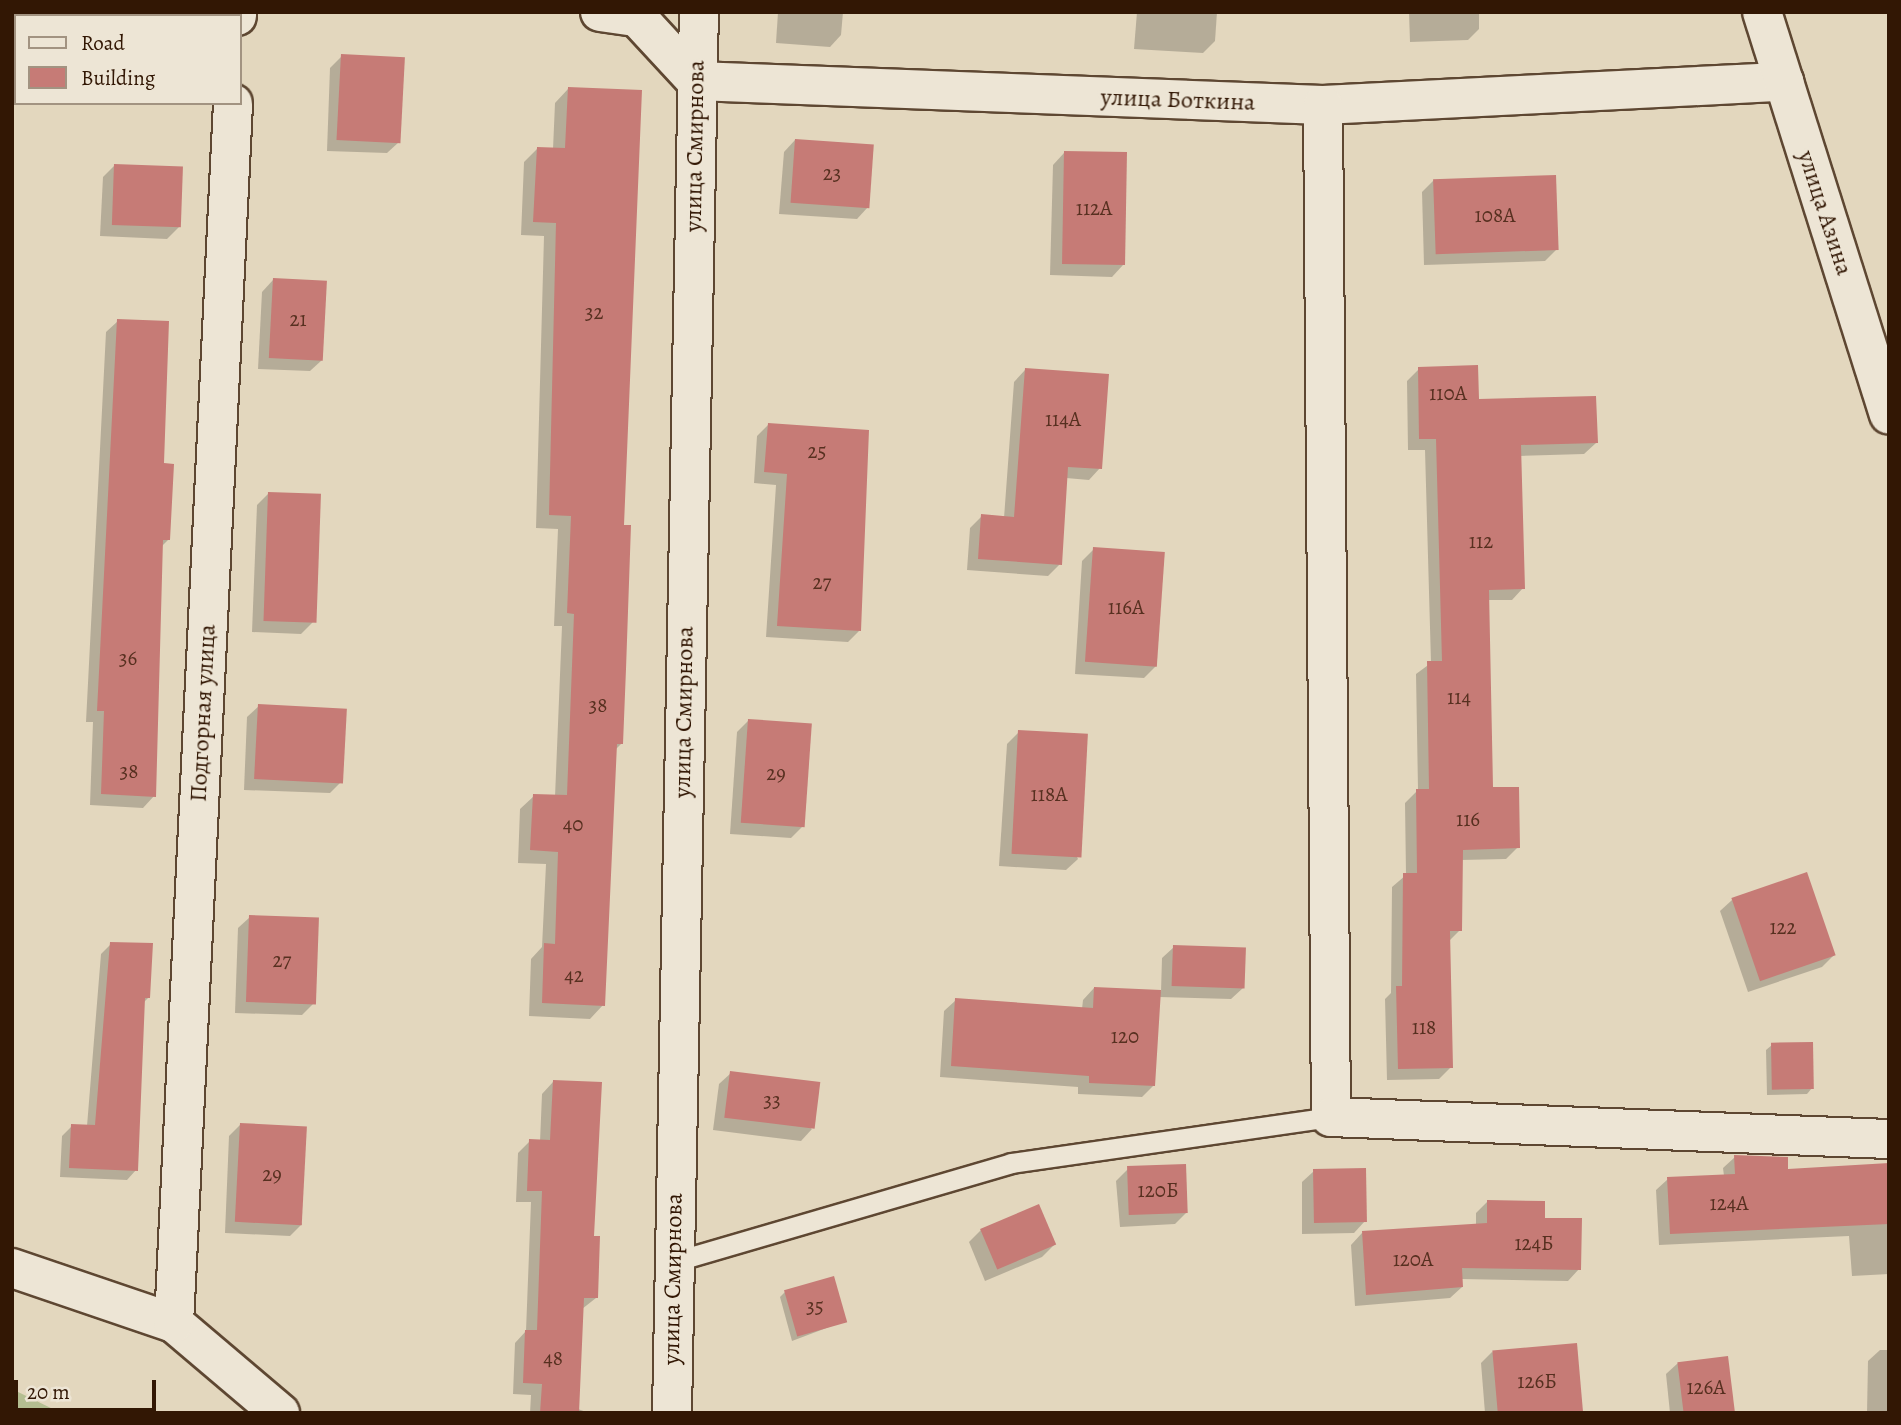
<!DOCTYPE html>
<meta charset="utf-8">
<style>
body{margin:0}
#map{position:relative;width:1901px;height:1425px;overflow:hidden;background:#e3d7be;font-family:Alegreya,serif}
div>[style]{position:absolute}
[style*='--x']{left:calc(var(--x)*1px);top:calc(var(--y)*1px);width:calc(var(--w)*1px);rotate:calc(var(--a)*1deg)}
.green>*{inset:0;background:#b4be91}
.shadow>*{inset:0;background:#0003}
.building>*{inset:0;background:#c67b76;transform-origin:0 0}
.roads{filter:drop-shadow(2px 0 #5e4732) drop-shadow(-2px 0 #5e4732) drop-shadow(0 2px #5e4732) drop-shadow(0 -2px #5e4732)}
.lane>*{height:19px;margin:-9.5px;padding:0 9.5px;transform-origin:9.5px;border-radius:9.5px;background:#ede5d5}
.street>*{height:38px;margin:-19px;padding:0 19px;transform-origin:19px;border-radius:19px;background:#ede5d5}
.secondary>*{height:38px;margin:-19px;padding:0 19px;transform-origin:19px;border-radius:19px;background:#ede5d5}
span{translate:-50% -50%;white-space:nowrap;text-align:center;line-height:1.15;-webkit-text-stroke:5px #ede5d5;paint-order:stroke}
.number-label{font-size:21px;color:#573020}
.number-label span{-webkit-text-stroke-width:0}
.street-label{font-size:24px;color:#321704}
.frame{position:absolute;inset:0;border:14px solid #321704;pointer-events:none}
.legend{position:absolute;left:14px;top:14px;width:228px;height:91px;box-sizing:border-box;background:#ede5d5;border:2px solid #a29381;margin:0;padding:9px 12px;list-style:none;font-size:21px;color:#321704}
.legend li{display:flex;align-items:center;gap:14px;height:35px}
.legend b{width:35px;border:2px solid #a29381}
.scale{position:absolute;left:14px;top:1380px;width:142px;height:32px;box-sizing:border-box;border:4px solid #321704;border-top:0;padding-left:9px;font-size:21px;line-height:24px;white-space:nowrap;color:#321704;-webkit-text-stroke:5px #ede5d5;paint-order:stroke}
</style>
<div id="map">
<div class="green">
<div style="clip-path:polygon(12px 1389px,61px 1413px,12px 1413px)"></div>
</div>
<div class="shadow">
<div style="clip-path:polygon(778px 12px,843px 12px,841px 35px,830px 47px,776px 43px)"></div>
<div style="clip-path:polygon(1137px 12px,1217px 12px,1215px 41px,1203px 53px,1134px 49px)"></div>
<div style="clip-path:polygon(1409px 12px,1479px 12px,1479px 29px,1468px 40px,1410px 42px)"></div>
<div style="clip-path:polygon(342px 56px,399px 142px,387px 153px,327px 151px,330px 68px)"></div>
<div style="clip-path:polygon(568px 89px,622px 526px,622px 743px,615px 750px,603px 1005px,590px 1019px,529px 1016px,531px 959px,542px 947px,546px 864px,518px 863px,520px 809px,534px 796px,555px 797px,562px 626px,554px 626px,558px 529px,536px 528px,544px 236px,521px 235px,524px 162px,537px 149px,553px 149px,555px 103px)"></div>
<div style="clip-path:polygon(795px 140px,868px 207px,857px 219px,779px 214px,784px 152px)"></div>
<div style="clip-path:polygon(1064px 153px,1123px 265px,1112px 277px,1050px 275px,1053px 165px)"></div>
<div style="clip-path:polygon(114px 166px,179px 227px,167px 239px,100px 236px,103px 177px)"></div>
<div style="clip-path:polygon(1434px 180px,1556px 250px,1545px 261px,1424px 265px,1422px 192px)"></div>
<div style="clip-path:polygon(273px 280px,322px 360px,310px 371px,258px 369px,262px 292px)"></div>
<div style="clip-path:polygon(118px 321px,162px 465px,169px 539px,161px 547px,154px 796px,143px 808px,90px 805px,93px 722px,86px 722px,106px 332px)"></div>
<div style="clip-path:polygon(1419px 369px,1477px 401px,1596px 443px,1584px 454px,1519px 456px,1523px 588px,1512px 600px,1487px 600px,1491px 789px,1518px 847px,1506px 859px,1461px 860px,1460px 930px,1448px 942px,1451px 1067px,1439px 1079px,1387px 1080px,1385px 999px,1391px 993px,1392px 887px,1406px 875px,1405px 803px,1418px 790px,1416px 674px,1431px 663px,1425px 450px,1408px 450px,1407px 381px)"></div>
<div style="clip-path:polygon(1025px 370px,1100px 468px,1089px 480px,1066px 478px,1060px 564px,1048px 576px,967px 570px,970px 528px,982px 516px,1004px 518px,1014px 382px)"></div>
<div style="clip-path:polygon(769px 424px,859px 631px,848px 642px,766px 637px,776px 485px,754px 483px,757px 436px)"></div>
<div style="clip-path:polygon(269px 493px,313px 622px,301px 634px,252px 632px,257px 505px)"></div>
<div style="clip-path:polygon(1094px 549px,1156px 666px,1144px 678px,1075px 674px,1082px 561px)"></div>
<div style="clip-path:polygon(259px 706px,342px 781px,330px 793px,244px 790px,247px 717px)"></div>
<div style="clip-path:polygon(748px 721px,803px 826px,791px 838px,730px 834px,737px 732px)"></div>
<div style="clip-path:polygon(1019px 732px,1078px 859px,1066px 870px,999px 866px,1007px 744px)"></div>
<div style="clip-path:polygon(1732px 900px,1834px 955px,1822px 967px,1748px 992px,1720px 911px)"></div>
<div style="clip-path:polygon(250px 917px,314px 1003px,302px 1015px,235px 1013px,238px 928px)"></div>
<div style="clip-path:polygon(111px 944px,149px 997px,143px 1003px,136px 1170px,127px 1180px,60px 1177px,62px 1136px,72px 1126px,87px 1126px,101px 954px)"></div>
<div style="clip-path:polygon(1174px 947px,1243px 988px,1231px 999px,1159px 997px,1154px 1085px,1142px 1097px,1078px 1094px,1078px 1087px,940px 1077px,944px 1011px,956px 1000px,1082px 1009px,1083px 1000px,1094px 988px,1161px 992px,1162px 958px)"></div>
<div style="clip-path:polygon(1772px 1045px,1812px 1088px,1807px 1094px,1767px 1095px,1766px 1050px)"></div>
<div style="clip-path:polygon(731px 1073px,812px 1129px,801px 1141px,713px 1130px,719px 1084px)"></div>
<div style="clip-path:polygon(553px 1082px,592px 1237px,596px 1298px,582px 1309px,578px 1409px,589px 1413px,530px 1413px,531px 1395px,513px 1394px,515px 1343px,526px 1331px,531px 1202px,516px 1202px,518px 1153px,530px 1141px,540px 1142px,542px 1094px)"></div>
<div style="clip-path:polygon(241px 1124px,302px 1224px,290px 1236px,225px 1233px,229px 1136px)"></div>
<div style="clip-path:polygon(1735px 1157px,1787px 1171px,1889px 1165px,1889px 1274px,1852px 1276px,1849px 1236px,1659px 1245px,1656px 1190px,1668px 1179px,1724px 1176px,1723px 1168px)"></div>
<div style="clip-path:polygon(1128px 1169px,1187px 1212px,1175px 1224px,1120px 1227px,1116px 1181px)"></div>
<div style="clip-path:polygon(1314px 1171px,1365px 1221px,1354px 1233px,1302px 1234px,1302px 1182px)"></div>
<div style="clip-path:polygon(1488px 1201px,1543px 1219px,1579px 1269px,1568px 1281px,1461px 1279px,1462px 1287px,1450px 1298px,1355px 1306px,1351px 1245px,1362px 1233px,1476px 1225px,1476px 1213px)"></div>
<div style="clip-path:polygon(981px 1230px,1054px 1245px,1042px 1257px,985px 1281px,969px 1242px)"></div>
<div style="clip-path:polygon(785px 1292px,845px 1321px,792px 1341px,780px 1297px)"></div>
<div style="clip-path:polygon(1880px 1350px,1889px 1350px,1889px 1413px,1867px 1413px,1868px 1361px)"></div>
<div style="clip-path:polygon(1492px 1352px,1581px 1413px,1485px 1413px,1481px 1363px)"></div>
<div style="clip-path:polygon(1678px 1363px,1733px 1413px,1670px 1413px,1666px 1374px)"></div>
</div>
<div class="building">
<div style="left:341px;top:54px;width:64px;height:86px;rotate:3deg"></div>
<div style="clip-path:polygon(568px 87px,642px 90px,624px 525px,631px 525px,626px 669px,623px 744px,617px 744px,605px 1006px,542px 1003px,544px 943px,555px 944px,558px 852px,530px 850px,533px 794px,567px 795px,574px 614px,567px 613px,571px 516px,549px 515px,556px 223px,533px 222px,537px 147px,565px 148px)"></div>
<div style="left:795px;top:139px;width:79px;height:64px;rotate:4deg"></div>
<div style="left:1064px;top:151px;width:63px;height:113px;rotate:1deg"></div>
<div style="left:114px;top:164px;width:69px;height:61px;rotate:2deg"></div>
<div style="left:1556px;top:175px;width:75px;height:123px;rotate:88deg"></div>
<div style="left:273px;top:278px;width:54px;height:80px;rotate:3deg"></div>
<div style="clip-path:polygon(117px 319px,169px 321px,164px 463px,174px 464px,170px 540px,163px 540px,156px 797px,101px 794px,104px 711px,97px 711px)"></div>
<div style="clip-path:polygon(1478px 365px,1479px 399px,1596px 396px,1598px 443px,1521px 445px,1525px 589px,1489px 590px,1493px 787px,1519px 787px,1520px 848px,1463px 850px,1462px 931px,1450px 931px,1453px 1068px,1398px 1069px,1396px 986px,1402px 986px,1403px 873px,1417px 873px,1416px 789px,1429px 789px,1427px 661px,1442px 661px,1436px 439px,1419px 439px,1418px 367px)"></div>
<div style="clip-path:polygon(1025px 368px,1109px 374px,1102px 469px,1068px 467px,1062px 565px,978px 559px,981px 514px,1014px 517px)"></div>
<div style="clip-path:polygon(768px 423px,869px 430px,861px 631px,777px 626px,787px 474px,764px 472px)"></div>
<div style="left:268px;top:492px;width:53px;height:129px;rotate:2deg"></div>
<div style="left:1093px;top:547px;width:72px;height:115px;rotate:4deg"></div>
<div style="left:258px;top:704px;width:89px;height:75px;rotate:3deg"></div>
<div style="left:748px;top:719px;width:64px;height:104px;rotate:4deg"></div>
<div style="left:1018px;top:730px;width:70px;height:124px;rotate:3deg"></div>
<div style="left:1807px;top:872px;width:88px;height:80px;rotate:71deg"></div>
<div style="left:249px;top:915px;width:70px;height:87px;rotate:2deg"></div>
<div style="clip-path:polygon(110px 942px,153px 943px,150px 998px,145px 998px,138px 1171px,69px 1168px,71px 1124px,95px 1125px)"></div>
<div style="left:1173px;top:945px;width:73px;height:41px;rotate:2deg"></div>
<div style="clip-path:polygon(1094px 987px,1161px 990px,1155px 1086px,1089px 1083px,1089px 1076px,951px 1066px,955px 998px,1093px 1008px)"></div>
<div style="left:1813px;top:1042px;width:47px;height:42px;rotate:89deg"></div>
<div style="left:730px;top:1071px;width:91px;height:47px;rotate:7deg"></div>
<div style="clip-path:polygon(553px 1080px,602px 1082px,594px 1236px,600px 1236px,598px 1298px,584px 1298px,579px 1413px,540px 1413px,542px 1384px,523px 1383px,525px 1330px,537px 1330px,542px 1191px,527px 1191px,529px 1139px,550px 1140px)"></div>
<div style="left:240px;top:1123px;width:67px;height:99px;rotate:3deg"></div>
<div style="clip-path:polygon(1734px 1155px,1788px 1157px,1788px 1169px,1889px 1163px,1889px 1224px,1670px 1234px,1667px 1177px,1735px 1174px)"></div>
<div style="left:1186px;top:1164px;width:49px;height:59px;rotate:88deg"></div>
<div style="left:1366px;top:1168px;width:54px;height:53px;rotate:89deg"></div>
<div style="clip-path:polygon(1487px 1200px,1545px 1201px,1545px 1218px,1582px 1218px,1581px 1270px,1462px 1268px,1463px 1287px,1366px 1295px,1362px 1231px,1487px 1223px)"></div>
<div style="left:1039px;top:1204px;width:44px;height:64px;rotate:67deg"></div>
<div style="left:834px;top:1276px;width:48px;height:52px;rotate:74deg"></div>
<div style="left:1577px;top:1343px;width:70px;height:85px;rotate:85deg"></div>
<div style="left:1728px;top:1356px;width:57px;height:51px;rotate:83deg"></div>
</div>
<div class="roads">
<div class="lane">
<div style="--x:673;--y:1262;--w:352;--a:-16.3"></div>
<div style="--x:1011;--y:1163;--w:323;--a:-8.2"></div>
</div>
<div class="street">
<div style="--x:600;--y:12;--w:37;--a:8"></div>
<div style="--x:637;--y:17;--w:87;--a:47.3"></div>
<div style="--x:696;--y:81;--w:627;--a:2.19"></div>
<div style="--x:1323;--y:105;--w:462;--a:-2.9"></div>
<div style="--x:237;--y:16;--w:4;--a:-90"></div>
<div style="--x:1323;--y:105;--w:1012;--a:89.55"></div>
<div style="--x:1331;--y:1117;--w:558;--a:2.26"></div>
<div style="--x:12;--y:1268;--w:171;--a:18.8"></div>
<div style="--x:174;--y:1323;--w:139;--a:40.3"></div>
<div style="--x:174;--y:1323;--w:1221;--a:-87.23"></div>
<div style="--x:672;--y:1413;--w:1401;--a:-88.9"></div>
</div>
<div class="secondary">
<div style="--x:1762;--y:12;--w:422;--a:72.5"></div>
</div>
</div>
<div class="number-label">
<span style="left:832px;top:173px">23</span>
<span style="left:1094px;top:208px">112А</span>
<span style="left:1495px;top:215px">108А</span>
<span style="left:594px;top:312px">32</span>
<span style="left:298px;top:319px">21</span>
<span style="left:1448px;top:393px">110А</span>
<span style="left:1063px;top:419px">114А</span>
<span style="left:817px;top:451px">25</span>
<span style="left:1481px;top:541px">112</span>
<span style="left:822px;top:582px">27</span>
<span style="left:1126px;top:607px">116А</span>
<span style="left:128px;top:658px">36</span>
<span style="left:1459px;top:697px">114</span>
<span style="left:598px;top:705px">38</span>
<span style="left:129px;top:771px">38</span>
<span style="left:776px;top:773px">29</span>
<span style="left:1049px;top:794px">118А</span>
<span style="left:1468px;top:819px">116</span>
<span style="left:573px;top:824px">40</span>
<span style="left:1783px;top:927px">122</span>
<span style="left:282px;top:960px">27</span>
<span style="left:574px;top:975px">42</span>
<span style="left:1424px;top:1027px">118</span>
<span style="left:1125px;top:1036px">120</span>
<span style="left:772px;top:1100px">33</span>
<span style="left:272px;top:1174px">29</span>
<span style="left:1158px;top:1190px">120Б</span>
<span style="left:1729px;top:1203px">124А</span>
<span style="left:1534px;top:1243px">124Б</span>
<span style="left:1413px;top:1259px">120А</span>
<span style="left:815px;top:1306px">35</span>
<span style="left:553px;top:1358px">48</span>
<span style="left:1537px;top:1381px">126Б</span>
<span style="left:1706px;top:1387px">126А</span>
</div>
<div class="street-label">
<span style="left:1178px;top:100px;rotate:2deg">улица Боткина</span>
<span style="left:695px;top:146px;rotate:-89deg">улица Смирнова</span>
<span style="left:1825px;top:213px;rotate:72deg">улица Азина</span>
<span style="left:684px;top:712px;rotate:-89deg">улица Смирнова</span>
<span style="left:203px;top:713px;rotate:-87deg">Подгорная улица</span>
<span style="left:673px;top:1279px;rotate:-89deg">улица Смирнова</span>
</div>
<div class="frame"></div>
<ul class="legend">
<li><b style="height:9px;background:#ede5d5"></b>Road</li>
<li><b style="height:19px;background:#c67b76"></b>Building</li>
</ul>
<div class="scale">20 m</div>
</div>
